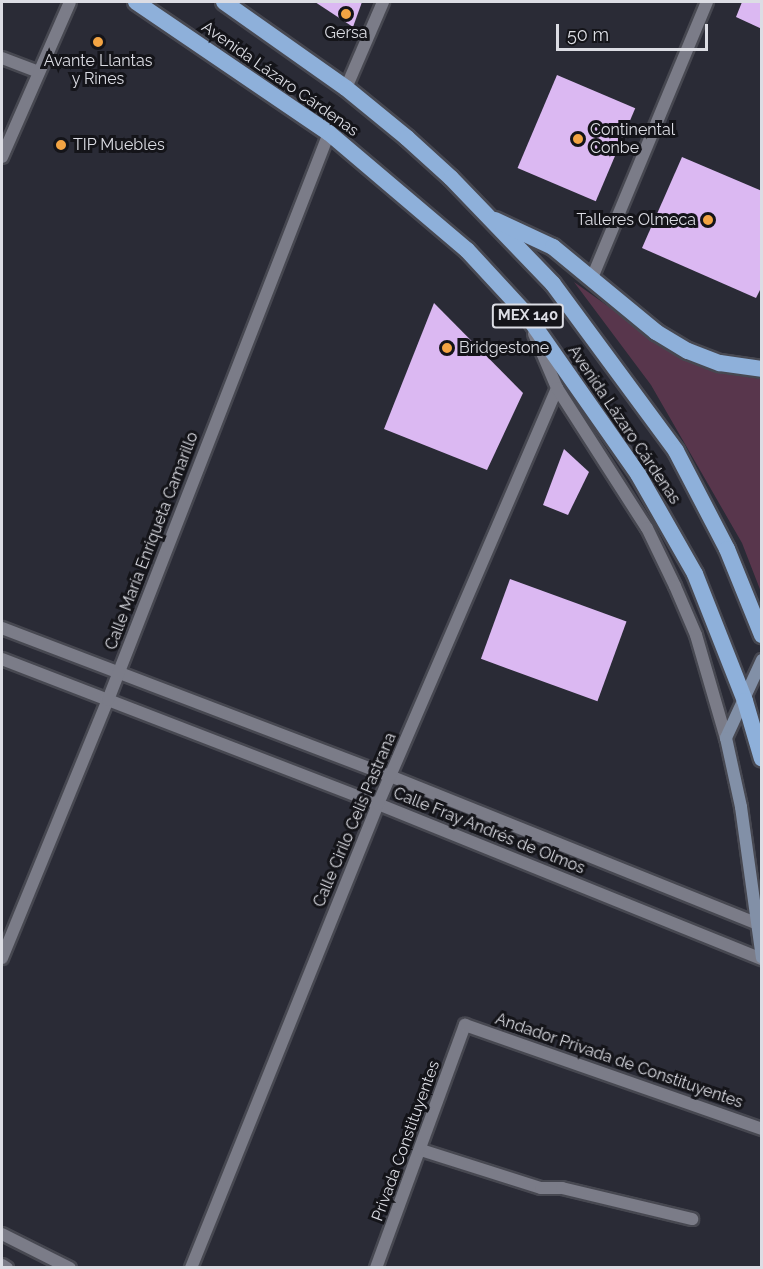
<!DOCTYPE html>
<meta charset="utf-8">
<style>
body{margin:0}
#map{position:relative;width:763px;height:1269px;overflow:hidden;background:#2a2b36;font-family:Raleway,sans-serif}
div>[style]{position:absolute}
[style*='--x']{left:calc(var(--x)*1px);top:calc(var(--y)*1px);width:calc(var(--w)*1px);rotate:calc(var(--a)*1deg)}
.green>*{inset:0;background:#58364c}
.building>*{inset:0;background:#dbb8f2;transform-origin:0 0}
.roads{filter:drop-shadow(2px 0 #474851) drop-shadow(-2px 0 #474851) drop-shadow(0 2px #474851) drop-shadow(0 -2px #474851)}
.minor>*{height:12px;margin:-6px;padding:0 6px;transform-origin:6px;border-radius:6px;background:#7b7c88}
.tertiary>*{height:12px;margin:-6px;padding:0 6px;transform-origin:6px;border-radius:6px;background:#7b7c88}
.secondary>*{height:12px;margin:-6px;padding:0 6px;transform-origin:6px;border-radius:6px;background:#8290a7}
.trunk>*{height:16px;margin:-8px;padding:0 8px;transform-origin:8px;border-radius:8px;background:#8eb0da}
.dots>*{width:16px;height:16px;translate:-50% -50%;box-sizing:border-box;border:3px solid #141419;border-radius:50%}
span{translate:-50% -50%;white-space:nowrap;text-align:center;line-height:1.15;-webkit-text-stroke:6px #141419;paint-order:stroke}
.shield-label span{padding:2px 4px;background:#141419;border:2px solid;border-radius:4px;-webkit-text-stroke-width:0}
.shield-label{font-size:15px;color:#dcdde4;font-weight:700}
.poi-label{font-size:16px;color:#dcdde4}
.left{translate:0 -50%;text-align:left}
.right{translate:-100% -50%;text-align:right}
.street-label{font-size:16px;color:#dcdde4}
.frame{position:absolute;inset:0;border:3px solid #dcdde4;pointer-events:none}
.scale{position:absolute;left:556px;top:24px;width:152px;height:27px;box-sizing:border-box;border:3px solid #dcdde4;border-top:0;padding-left:8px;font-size:18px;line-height:21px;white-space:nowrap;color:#dcdde4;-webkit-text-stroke:4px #141419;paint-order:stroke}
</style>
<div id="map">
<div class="green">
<div style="clip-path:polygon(574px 282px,678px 356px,714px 372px,761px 379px,761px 592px,742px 543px,651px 385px)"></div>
</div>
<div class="building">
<div style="clip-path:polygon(315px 2px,362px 2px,353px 27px)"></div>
<div style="clip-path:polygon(742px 2px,762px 2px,762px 29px,736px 17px)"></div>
<div style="left:557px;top:75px;width:85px;height:101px;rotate:23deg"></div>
<div style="clip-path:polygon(682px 157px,762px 191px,762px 286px,756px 298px,642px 248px)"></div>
<div style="clip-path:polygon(434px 303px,523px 393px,487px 470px,384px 429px)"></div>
<div style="clip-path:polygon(564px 449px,589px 472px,568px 515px,543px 505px)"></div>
<div style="left:510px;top:579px;width:124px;height:85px;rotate:20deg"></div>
</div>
<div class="roads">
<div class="minor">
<div style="--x:2;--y:58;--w:39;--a:21"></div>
<div style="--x:346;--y:88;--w:94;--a:-66.7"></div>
<div style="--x:2;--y:157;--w:169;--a:-66.3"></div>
<div style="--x:592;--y:278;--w:299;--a:-67.4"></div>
<div style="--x:2;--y:628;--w:415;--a:20.9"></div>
<div style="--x:390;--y:776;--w:397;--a:21.9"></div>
<div style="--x:2;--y:659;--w:403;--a:21.1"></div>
<div style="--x:378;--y:804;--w:414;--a:22"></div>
<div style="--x:2;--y:958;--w:279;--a:-67.7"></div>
<div style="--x:108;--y:700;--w:609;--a:-68.71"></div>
<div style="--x:421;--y:1150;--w:126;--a:17.6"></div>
<div style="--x:541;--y:1188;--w:21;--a:0"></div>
<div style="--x:562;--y:1188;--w:134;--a:13.4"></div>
<div style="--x:2;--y:1234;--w:76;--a:26.6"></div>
<div style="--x:2;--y:1265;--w:6;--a:31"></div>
<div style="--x:191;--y:1268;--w:500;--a:-68.05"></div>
<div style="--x:378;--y:804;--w:453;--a:-66.7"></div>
<div style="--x:376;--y:1268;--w:259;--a:-69.9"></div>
<div style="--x:465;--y:1025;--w:315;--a:19.3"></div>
</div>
<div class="tertiary">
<div style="--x:534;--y:334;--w:59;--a:66.9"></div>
<div style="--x:557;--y:388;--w:166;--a:57.3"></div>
<div style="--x:647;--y:528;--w:64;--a:64.2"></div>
<div style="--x:675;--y:586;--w:53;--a:66.8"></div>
<div style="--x:696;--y:635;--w:107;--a:73.8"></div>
</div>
<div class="secondary">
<div style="--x:762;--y:660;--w:86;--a:114.8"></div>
<div style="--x:726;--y:738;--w:71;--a:77.7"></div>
<div style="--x:741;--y:807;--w:152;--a:82.1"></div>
</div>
<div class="trunk">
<div style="--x:136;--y:2;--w:233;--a:34.2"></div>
<div style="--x:329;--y:133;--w:181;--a:40.3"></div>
<div style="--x:467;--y:250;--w:87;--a:47.3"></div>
<div style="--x:526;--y:314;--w:195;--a:55"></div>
<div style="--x:638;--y:474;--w:115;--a:60.3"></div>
<div style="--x:695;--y:574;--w:136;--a:68.5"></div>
<div style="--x:745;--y:701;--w:60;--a:73.7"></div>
<div style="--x:224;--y:2;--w:149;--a:35.2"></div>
<div style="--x:346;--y:88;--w:79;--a:39.3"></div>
<div style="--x:407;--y:138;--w:59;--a:42.3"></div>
<div style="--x:451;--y:178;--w:147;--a:46.1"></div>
<div style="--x:553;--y:284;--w:207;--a:53.6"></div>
<div style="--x:676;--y:451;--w:110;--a:62.5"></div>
<div style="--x:727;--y:549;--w:93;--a:67.9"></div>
<div style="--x:495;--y:220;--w:64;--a:25"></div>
<div style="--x:553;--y:247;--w:134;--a:39.5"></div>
<div style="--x:656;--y:332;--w:37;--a:31"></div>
<div style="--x:688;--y:351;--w:34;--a:21"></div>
<div style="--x:720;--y:363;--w:42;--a:8.1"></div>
</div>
</div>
<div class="dots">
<div style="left:346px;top:14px;background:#f3a443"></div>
<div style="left:98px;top:42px;background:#f3a443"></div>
<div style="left:578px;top:139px;background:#f3a443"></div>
<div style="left:61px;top:145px;background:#f3a443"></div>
<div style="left:708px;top:220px;background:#f3a443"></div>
<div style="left:447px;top:348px;background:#f3a443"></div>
</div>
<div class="shield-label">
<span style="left:528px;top:316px">MEX 140</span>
</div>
<div class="poi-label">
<span style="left:346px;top:33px">Gersa</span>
<span style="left:98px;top:70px">Avante Llantas<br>y Rines</span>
<span class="left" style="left:590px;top:139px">Continental<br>Conbe</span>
<span class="left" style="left:73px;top:145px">TIP Muebles</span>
<span class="right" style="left:696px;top:220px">Talleres Olmeca</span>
<span class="left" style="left:459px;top:348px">Bridgestone</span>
</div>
<div class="street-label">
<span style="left:280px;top:79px;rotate:35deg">Avenida Lázaro Cárdenas</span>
<span style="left:624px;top:425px;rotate:56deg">Avenida Lázaro Cárdenas</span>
<span style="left:152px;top:541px;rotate:-69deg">Calle María Enriqueta Camarillo</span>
<span style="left:355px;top:820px;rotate:-67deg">Calle Cirilo Celis Pastrana</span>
<span style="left:489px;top:831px;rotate:22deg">Calle Fray Andrés de Olmos</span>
<span style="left:619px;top:1061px;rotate:19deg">Andador Privada de Constituyentes</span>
<span style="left:406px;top:1141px;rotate:-70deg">Privada Constituyentes</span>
</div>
<div class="frame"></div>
<div class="scale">50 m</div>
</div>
